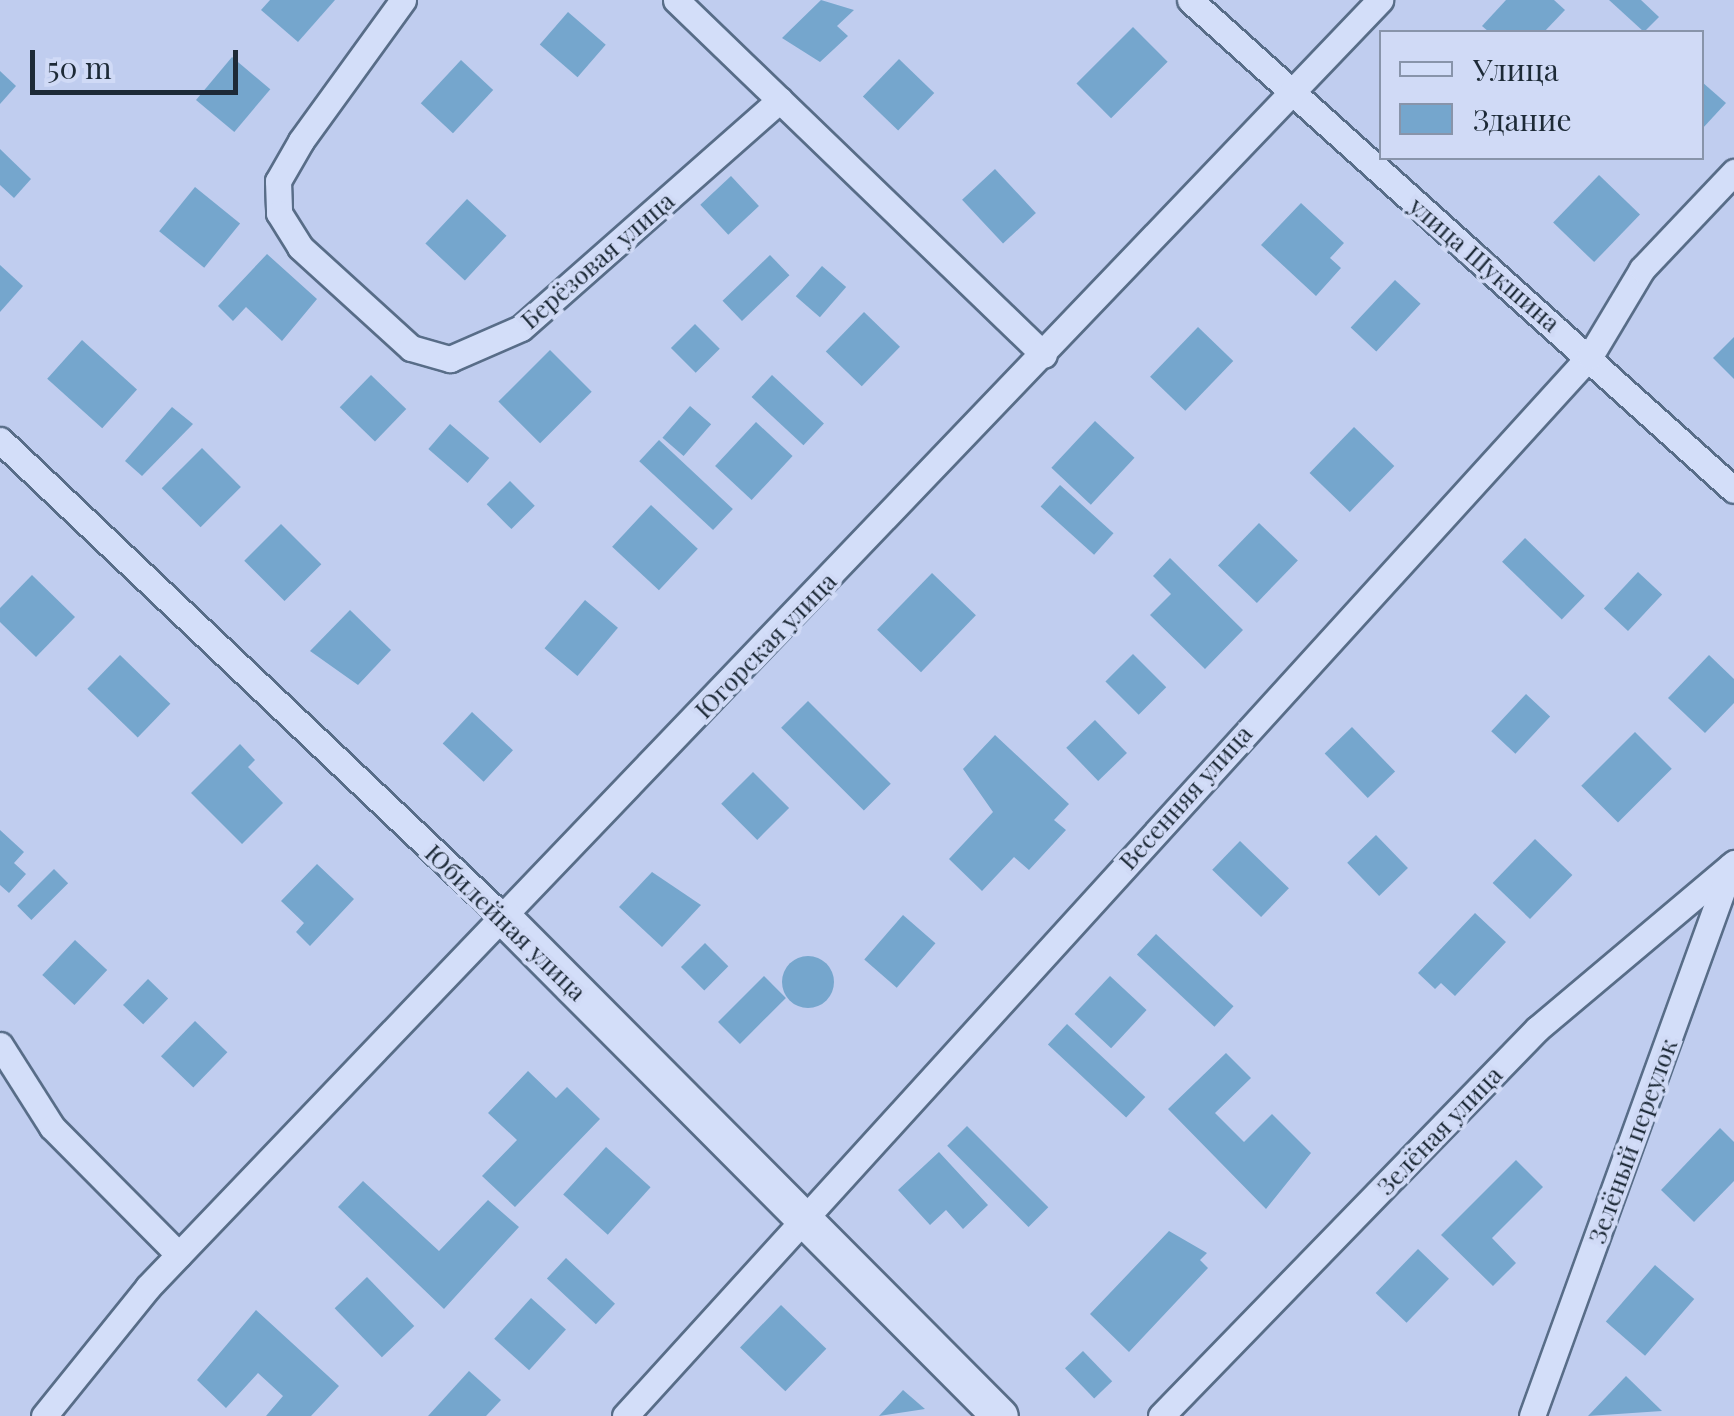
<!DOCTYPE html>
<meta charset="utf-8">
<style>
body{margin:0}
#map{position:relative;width:1734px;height:1416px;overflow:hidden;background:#c0cdef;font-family:"Playfair Display",serif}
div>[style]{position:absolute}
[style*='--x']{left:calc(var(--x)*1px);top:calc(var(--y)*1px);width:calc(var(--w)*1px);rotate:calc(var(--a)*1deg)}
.building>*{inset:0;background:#75a6cd;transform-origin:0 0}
.round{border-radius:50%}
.roads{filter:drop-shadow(2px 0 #586d88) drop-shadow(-2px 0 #586d88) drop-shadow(0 2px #586d88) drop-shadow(0 -2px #586d88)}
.street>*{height:25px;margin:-12.5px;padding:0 12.5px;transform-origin:12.5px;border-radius:12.5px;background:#d3def9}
.secondary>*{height:35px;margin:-17.5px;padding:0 17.5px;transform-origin:17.5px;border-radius:17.5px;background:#d3def9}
span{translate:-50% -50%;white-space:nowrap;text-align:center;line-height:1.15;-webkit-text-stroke:8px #d0daf6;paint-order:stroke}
.street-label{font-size:25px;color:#1d2a37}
.legend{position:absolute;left:1379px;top:30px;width:325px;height:130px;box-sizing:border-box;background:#d0daf6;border:2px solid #8894aa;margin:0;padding:12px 18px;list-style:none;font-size:30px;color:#1d2a37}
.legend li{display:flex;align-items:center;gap:20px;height:50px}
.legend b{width:50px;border:2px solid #8894aa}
.scale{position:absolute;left:30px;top:50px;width:208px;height:45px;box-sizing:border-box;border:5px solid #1d2a37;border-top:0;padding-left:12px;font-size:30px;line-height:35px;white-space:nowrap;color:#1d2a37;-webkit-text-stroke:8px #d0daf6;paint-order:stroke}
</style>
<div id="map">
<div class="building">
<div style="clip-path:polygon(270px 0,335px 0,298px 42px,261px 10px)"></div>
<div style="clip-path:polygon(821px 0,854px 10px,837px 26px,848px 36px,820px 62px,782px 38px)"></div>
<div style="clip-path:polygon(1506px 0,1554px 0,1565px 10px,1544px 32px,1489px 32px,1482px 26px)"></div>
<div style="clip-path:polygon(1609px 0,1641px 0,1659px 17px,1644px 32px)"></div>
<div style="left:568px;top:12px;width:50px;height:43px;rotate:41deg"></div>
<div style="left:1133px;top:27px;width:49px;height:80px;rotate:45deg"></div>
<div style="left:232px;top:57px;width:50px;height:56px;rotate:40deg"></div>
<div style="left:899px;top:59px;width:49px;height:52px;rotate:44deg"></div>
<div style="left:461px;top:60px;width:44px;height:59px;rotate:43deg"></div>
<div style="clip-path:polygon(0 71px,16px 86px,0 104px)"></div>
<div style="clip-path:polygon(1702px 82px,1726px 103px,1702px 129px)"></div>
<div style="clip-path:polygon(0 149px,31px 179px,14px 198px,0 185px)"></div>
<div style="left:995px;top:169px;width:60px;height:45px;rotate:47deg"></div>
<div style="left:1599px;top:175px;width:57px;height:66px;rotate:44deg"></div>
<div style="left:731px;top:176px;width:41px;height:42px;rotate:47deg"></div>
<div style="left:195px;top:187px;width:58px;height:57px;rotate:39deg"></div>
<div style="left:467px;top:199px;width:54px;height:61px;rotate:43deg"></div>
<div style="clip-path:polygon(1301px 203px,1344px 243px,1330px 258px,1341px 268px,1316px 296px,1261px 245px)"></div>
<div style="clip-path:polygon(267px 254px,317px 299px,282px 341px,246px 307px,233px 321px,218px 306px)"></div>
<div style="left:770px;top:255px;width:28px;height:66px;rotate:46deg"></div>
<div style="clip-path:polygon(0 265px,23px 286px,0 312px)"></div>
<div style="left:822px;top:266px;width:32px;height:40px;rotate:41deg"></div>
<div style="left:1395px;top:280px;width:35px;height:65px;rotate:43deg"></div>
<div style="left:864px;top:312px;width:50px;height:55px;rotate:44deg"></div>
<div style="left:695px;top:324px;width:35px;height:34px;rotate:45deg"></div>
<div style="left:1198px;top:327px;width:49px;height:69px;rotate:44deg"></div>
<div style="clip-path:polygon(1734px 337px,1734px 379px,1713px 358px)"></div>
<div style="left:82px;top:340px;width:74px;height:52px;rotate:42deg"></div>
<div style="left:550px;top:350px;width:59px;height:73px;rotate:45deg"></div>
<div style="left:371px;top:375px;width:49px;height:45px;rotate:44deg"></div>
<div style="left:772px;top:375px;width:71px;height:30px;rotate:43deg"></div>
<div style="left:690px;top:406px;width:28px;height:42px;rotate:41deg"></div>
<div style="clip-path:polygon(172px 407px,193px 424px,142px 476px,125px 461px)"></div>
<div style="left:1095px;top:421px;width:54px;height:64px;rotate:43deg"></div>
<div style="left:756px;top:422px;width:50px;height:60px;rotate:43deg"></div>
<div style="left:450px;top:424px;width:52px;height:33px;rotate:41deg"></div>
<div style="left:1354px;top:427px;width:56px;height:64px;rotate:44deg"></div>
<div style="left:659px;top:440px;width:101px;height:29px;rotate:43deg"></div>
<div style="left:202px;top:448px;width:55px;height:57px;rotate:45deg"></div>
<div style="left:510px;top:481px;width:35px;height:33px;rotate:45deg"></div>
<div style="left:1060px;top:485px;width:72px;height:29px;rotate:42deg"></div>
<div style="left:651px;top:505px;width:64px;height:57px;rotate:43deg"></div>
<div style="left:1259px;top:523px;width:54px;height:59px;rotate:44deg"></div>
<div style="left:281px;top:524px;width:57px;height:52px;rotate:45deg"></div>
<div style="left:1525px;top:538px;width:83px;height:33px;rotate:44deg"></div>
<div style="clip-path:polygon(1170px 558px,1243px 630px,1205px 669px,1150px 615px,1171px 594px,1153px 576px)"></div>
<div style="left:1638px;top:572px;width:33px;height:50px;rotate:43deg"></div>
<div style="left:932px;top:573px;width:61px;height:79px;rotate:44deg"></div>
<div style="clip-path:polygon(32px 575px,75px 617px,36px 657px,0 622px,0 608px)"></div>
<div style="left:585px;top:600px;width:43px;height:63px;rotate:40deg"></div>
<div style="clip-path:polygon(350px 610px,391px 650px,358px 685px,310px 651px)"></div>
<div style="left:1133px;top:654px;width:47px;height:39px;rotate:45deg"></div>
<div style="left:120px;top:655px;width:70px;height:47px;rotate:44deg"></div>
<div style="clip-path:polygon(1709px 655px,1734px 679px,1734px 703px,1705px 733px,1668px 698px)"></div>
<div style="left:1526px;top:694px;width:33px;height:51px;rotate:43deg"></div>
<div style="left:808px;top:701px;width:117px;height:38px;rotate:45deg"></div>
<div style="left:472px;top:712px;width:56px;height:43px;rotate:43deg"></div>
<div style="left:1095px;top:720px;width:46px;height:40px;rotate:46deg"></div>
<div style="left:1352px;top:727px;width:62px;height:38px;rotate:46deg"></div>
<div style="left:1635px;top:732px;width:52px;height:76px;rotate:45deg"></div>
<div style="clip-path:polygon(995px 735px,1069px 804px,1054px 820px,1066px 830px,1029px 870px,1014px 857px,982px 891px,949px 859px,993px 812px,963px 769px)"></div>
<div style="clip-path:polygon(240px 744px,255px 760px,248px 767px,283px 803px,242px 844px,191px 793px)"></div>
<div style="left:753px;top:772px;width:51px;height:45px;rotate:45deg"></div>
<div style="clip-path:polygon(0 830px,24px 852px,14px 863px,26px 874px,9px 893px,0 885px)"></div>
<div style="left:1376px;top:835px;width:46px;height:40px;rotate:46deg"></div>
<div style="left:1535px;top:839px;width:52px;height:61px;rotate:44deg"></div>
<div style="left:1240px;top:841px;width:68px;height:40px;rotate:44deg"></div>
<div style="clip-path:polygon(317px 864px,354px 899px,310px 946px,296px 932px,304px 923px,281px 901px)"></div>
<div style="left:54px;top:869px;width:20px;height:52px;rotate:45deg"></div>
<div style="clip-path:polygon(652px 872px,701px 905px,662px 947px,619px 907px)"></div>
<div style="clip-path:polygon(1475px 913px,1506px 942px,1455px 996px,1441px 983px,1435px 989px,1418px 973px)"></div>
<div style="left:903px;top:915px;width:43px;height:59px;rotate:41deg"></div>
<div style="left:1156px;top:934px;width:106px;height:28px;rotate:43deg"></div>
<div style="left:75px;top:940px;width:44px;height:48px;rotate:43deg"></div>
<div style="left:705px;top:943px;width:33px;height:34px;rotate:45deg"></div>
<div class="round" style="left:782px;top:956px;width:52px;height:52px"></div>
<div style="left:764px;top:976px;width:31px;height:65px;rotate:45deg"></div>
<div style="left:1110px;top:976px;width:50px;height:52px;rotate:43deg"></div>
<div style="left:148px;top:979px;width:28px;height:36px;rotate:44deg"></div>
<div style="left:195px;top:1021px;width:45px;height:49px;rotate:44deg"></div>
<div style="left:1067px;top:1024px;width:107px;height:28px;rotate:43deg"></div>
<div style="clip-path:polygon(1226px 1053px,1251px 1078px,1215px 1113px,1244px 1142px,1272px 1114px,1311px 1153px,1266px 1209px,1168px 1109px)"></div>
<div style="clip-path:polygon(528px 1071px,556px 1098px,567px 1087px,600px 1119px,515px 1207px,482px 1176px,517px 1140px,488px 1113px)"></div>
<div style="left:967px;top:1126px;width:115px;height:28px;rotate:45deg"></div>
<div style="clip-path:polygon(1720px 1128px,1734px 1142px,1734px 1181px,1694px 1222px,1661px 1190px)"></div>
<div style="left:606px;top:1147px;width:60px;height:64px;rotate:42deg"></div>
<div style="clip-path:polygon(939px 1152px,988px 1205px,963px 1229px,946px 1210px,930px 1225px,898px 1190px)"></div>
<div style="clip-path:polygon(1516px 1160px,1543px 1187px,1492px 1238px,1516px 1263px,1493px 1286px,1441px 1235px)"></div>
<div style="clip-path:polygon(363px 1181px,439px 1251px,488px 1200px,519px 1227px,444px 1309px,338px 1207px)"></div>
<div style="clip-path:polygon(1169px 1231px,1207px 1253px,1200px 1260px,1208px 1268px,1129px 1352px,1090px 1314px)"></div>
<div style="left:1418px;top:1249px;width:43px;height:61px;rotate:44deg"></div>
<div style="left:566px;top:1258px;width:67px;height:28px;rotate:43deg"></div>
<div style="left:1655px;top:1265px;width:52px;height:75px;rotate:41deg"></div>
<div style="left:367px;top:1277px;width:68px;height:45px;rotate:46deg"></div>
<div style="left:531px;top:1298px;width:47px;height:55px;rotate:42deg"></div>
<div style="left:781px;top:1305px;width:63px;height:59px;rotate:44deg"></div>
<div style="clip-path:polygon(256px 1310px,339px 1386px,311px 1416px,266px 1416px,283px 1396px,258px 1373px,226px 1408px,197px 1380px)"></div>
<div style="left:1083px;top:1351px;width:42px;height:25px;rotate:46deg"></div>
<div style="clip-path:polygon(469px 1371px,501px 1400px,486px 1416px,428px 1416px)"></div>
<div style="clip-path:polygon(1626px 1376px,1662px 1411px,1588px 1416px)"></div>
<div style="clip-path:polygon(903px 1390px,925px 1409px,879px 1416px)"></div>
</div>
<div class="roads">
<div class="street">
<div style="--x:403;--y:0;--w:174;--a:125.9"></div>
<div style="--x:301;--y:141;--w:46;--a:119.9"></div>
<div style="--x:278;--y:181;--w:32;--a:88"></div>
<div style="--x:279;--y:213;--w:40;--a:58"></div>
<div style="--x:300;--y:247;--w:150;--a:42.3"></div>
<div style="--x:411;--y:348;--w:41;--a:15.8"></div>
<div style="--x:450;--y:359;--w:77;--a:-23.6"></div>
<div style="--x:521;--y:328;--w:345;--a:-41.4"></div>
<div style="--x:676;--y:0;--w:511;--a:43.97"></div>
<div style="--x:1190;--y:0;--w:732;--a:42.01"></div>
<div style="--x:0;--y:440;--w:693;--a:43.48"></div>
<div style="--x:0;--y:1045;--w:97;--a:57.6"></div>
<div style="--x:52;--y:1127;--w:180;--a:45.2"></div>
<div style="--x:44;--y:1416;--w:166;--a:-51.1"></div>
<div style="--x:148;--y:1287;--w:1782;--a:-46.25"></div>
<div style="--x:625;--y:1416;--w:1433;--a:-47.69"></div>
<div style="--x:1590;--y:356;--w:101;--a:-59.1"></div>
<div style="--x:1642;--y:269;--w:134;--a:-46.5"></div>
<div style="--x:1161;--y:1416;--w:540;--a:-45.83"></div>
<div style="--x:1537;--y:1029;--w:258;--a:-40.1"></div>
<div style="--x:1532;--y:1416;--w:585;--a:-70.11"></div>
</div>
<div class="secondary">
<div style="--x:503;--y:917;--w:704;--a:45.12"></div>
</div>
</div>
<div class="street-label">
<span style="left:597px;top:260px;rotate:-41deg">Берёзовая улица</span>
<span style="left:1485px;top:264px;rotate:41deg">улица Шукшина</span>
<span style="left:765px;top:645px;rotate:-46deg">Югорская улица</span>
<span style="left:1185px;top:797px;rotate:-48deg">Весенняя улица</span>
<span style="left:506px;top:922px;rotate:44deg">Юбилейная улица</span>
<span style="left:1439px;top:1130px;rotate:-46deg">Зелёная улица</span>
<span style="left:1632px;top:1141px;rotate:-70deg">Зелёный переулок</span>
</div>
<ul class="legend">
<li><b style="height:12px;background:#d3def9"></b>Улица</li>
<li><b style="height:28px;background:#75a6cd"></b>Здание</li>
</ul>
<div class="scale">50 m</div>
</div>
